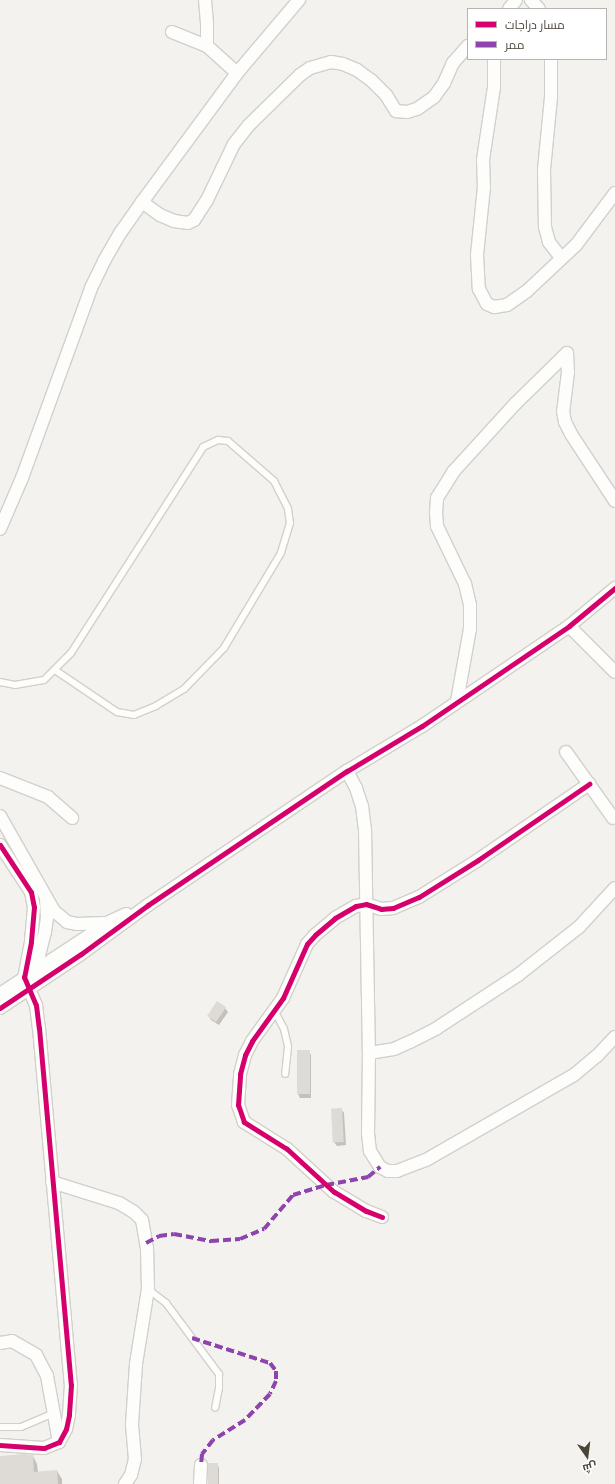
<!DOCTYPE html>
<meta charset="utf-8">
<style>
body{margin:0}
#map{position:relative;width:615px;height:1484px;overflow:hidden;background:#f4f2ee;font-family:"DM Sans",Cairo,sans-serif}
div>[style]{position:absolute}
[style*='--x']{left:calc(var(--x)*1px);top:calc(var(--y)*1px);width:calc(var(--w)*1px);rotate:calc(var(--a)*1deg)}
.shadow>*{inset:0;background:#0003}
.building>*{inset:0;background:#dedbd6;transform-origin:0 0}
.roads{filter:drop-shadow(1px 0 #d2d0cb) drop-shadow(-1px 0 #d2d0cb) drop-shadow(0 1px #d2d0cb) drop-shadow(0 -1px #d2d0cb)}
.service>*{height:6px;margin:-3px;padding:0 3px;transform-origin:3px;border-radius:3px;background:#fdfdfc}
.minor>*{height:12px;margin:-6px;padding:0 6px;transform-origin:6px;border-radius:6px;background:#fdfdfc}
.quiet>*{height:4px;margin-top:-2px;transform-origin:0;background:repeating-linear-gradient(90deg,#8e44ad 0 8px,transparent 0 12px)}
.cycleway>*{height:5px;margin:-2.5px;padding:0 2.5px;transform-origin:2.5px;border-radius:2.5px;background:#d6006c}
span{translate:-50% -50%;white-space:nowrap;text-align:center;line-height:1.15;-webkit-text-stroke:3.5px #fff;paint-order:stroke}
.legend{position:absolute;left:467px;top:8px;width:140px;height:52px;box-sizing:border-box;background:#fff;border:1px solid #b7b4b0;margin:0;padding:5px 7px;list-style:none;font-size:12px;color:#4b4439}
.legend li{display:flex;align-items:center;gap:8px;height:20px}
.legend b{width:20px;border:1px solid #b7b4b0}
.north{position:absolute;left:567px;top:1436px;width:40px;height:40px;-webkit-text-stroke:3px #fff;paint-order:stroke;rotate:166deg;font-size:11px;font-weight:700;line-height:16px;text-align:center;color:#4b4439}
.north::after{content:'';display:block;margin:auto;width:14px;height:18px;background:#4b4439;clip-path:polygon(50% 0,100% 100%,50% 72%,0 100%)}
</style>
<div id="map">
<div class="shadow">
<div style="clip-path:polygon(225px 1008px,228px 1012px,219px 1025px,211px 1020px,209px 1016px)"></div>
<div style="clip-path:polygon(309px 1051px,311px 1055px,311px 1098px,300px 1098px,298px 1094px)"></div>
<div style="clip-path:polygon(332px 1109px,341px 1109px,344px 1113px,346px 1145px,337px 1146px,334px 1142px)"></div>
<div style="clip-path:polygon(33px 1456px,37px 1464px,38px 1472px,57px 1471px,62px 1479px,62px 1484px,0 1484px,0 1457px)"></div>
<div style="clip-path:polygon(217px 1464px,219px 1468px,219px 1484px,209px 1484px)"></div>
</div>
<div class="building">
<div style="left:217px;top:1001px;width:11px;height:18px;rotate:34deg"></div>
<div style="left:297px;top:1050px;width:13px;height:44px"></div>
<div style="left:342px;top:1108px;width:34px;height:11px;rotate:87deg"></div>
<div style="clip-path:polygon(25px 1454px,33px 1455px,34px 1472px,57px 1470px,58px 1484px,0 1484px,0 1456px)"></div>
<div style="left:208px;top:1463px;width:10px;height:21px"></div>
</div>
<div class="roads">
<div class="service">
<div style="--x:0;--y:682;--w:15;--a:11"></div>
<div style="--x:15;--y:685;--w:29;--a:-10"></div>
<div style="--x:44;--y:680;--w:38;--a:-45"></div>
<div style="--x:71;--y:653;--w:245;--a:-57.3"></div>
<div style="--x:203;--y:447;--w:17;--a:-25"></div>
<div style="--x:218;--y:440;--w:10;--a:6"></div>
<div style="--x:228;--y:441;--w:61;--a:41"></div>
<div style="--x:274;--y:481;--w:31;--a:63"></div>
<div style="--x:288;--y:509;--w:14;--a:82"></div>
<div style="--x:290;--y:523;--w:31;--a:107"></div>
<div style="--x:281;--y:553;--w:111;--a:121"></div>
<div style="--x:224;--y:648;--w:57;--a:134.3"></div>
<div style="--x:184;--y:689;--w:33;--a:149"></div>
<div style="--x:156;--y:706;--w:24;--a:158"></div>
<div style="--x:134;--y:715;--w:17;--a:-170"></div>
<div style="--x:117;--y:712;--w:75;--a:-145.9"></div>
<div style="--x:275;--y:1012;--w:19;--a:62"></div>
<div style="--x:284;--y:1029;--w:18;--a:77"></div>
<div style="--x:288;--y:1047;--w:27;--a:96"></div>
<div style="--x:148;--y:1289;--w:23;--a:38"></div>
<div style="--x:166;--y:1303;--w:89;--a:53.3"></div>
<div style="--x:219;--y:1374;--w:14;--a:90"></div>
<div style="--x:219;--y:1388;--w:20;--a:101"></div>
<div style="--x:0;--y:1427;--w:21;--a:0"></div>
<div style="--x:21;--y:1427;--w:36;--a:-23"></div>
</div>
<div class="minor">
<div style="--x:205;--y:0;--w:24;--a:85"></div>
<div style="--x:207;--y:24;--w:22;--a:90"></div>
<div style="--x:531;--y:0;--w:12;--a:48"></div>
<div style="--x:509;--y:9;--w:11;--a:-52"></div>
<div style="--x:172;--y:32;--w:38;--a:22"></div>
<div style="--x:207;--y:46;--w:40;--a:42"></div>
<div style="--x:494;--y:59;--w:28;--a:90"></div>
<div style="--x:494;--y:87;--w:74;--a:98.6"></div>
<div style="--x:483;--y:160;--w:27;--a:88"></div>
<div style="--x:484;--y:187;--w:68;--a:95.9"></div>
<div style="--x:477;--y:255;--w:34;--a:87"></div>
<div style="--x:479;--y:289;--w:17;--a:62"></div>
<div style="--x:487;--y:304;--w:8;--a:23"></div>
<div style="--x:494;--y:307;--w:13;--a:-9"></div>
<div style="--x:507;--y:305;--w:24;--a:-35"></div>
<div style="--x:527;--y:291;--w:67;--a:-43.2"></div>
<div style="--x:576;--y:245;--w:65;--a:-53.1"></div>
<div style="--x:551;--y:59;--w:38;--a:90"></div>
<div style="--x:551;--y:97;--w:73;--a:95.5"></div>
<div style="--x:544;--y:170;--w:57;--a:89"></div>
<div style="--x:545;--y:227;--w:16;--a:75"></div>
<div style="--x:549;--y:242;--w:20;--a:53"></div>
<div style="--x:142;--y:202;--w:22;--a:36"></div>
<div style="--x:160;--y:215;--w:15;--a:23"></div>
<div style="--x:174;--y:221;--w:14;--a:8"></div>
<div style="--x:188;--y:223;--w:7;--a:-27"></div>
<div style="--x:194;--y:220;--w:24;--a:-57"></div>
<div style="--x:207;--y:200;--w:62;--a:-64.3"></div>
<div style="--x:234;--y:144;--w:24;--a:-52"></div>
<div style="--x:249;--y:125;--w:71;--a:-44.4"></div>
<div style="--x:300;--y:75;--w:12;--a:-35"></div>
<div style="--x:310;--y:68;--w:22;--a:-16"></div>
<div style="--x:331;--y:62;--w:12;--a:9"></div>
<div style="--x:343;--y:64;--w:15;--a:23"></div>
<div style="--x:357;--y:70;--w:17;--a:36"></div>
<div style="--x:371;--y:80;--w:21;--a:45"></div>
<div style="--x:386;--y:95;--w:19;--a:58"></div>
<div style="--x:396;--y:111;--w:11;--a:5"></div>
<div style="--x:407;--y:112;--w:10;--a:-17"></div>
<div style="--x:417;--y:109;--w:21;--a:-35"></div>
<div style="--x:434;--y:97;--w:17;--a:-54"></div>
<div style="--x:444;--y:83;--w:22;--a:-66"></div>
<div style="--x:453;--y:63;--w:23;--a:-49"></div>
<div style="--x:567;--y:353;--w:19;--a:87"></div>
<div style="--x:568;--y:372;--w:39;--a:97"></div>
<div style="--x:563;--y:411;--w:11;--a:80"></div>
<div style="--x:565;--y:422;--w:13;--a:63"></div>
<div style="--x:571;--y:434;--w:80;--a:56.7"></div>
<div style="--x:0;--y:529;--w:56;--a:-66.7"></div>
<div style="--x:22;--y:478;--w:202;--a:-70"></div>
<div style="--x:91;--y:288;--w:30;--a:-64"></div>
<div style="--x:104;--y:261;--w:34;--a:-60"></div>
<div style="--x:121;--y:232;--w:37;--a:-55"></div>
<div style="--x:142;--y:202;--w:160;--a:-53.6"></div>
<div style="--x:237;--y:73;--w:96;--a:-49.7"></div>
<div style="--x:569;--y:626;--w:65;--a:45"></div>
<div style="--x:457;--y:701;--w:73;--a:-79.8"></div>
<div style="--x:470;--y:629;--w:24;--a:-90"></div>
<div style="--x:470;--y:605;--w:22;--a:-103"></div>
<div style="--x:465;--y:584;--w:64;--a:-115.8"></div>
<div style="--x:437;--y:526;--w:13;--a:-94"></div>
<div style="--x:436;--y:513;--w:15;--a:-86"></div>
<div style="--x:437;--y:498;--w:31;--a:-58"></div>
<div style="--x:453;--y:472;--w:93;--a:-47.6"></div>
<div style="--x:516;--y:403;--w:71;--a:-44.4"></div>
<div style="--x:566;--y:752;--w:81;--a:54.5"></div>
<div style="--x:347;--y:771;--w:19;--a:62"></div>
<div style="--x:356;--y:788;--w:19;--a:72"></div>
<div style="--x:362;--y:806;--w:23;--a:83"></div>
<div style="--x:365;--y:829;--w:224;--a:89"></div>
<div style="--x:369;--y:1053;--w:80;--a:90.7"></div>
<div style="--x:368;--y:1133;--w:18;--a:84"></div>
<div style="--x:370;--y:1151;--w:19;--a:58"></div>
<div style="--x:380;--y:1167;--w:9;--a:27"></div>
<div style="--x:388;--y:1171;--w:9;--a:0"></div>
<div style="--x:397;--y:1171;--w:31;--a:-21"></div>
<div style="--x:426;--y:1160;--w:171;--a:-29.9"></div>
<div style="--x:574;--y:1075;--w:30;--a:-40"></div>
<div style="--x:597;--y:1056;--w:26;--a:-47"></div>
<div style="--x:0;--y:778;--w:52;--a:21.6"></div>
<div style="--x:48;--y:797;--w:32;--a:41"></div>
<div style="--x:0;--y:816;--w:109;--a:60.4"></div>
<div style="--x:54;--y:911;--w:17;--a:40"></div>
<div style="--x:67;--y:922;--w:10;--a:11"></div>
<div style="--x:77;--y:924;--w:28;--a:-2"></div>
<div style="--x:0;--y:845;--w:56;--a:56.6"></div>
<div style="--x:31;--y:892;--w:15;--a:79"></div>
<div style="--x:34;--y:907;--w:35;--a:95"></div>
<div style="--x:31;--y:942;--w:36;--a:101"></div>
<div style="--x:24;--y:977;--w:30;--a:67"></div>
<div style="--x:36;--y:1005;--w:23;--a:83"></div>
<div style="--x:39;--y:1028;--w:358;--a:84.9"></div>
<div style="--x:71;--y:1385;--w:30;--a:94"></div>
<div style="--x:69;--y:1415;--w:14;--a:102"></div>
<div style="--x:66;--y:1429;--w:15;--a:118"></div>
<div style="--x:59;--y:1442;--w:16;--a:158"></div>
<div style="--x:44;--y:1448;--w:44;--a:-176.1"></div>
<div style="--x:34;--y:975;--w:44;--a:-75.7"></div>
<div style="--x:45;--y:932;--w:14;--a:-82"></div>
<div style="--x:47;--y:918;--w:17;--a:-93"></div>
<div style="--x:0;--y:994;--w:131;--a:-33.4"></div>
<div style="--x:109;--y:922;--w:19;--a:-25"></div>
<div style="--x:0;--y:1008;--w:97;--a:-33.7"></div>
<div style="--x:81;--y:954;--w:83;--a:-36.2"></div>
<div style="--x:148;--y:905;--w:240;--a:-34"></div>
<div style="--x:347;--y:771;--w:87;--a:-31"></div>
<div style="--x:422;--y:726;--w:178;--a:-34.2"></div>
<div style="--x:569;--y:626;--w:60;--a:-39.6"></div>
<div style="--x:369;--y:1053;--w:25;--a:-9"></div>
<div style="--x:394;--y:1049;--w:17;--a:-24"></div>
<div style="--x:410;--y:1042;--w:30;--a:-27"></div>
<div style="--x:437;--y:1028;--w:97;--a:-33.2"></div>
<div style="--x:518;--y:975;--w:78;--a:-38.2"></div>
<div style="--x:579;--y:927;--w:53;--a:-47.3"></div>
<div style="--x:52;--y:1182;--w:70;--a:17.4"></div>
<div style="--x:119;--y:1203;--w:17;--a:31"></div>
<div style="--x:134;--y:1212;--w:11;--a:45"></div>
<div style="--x:142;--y:1220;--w:28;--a:80"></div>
<div style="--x:147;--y:1248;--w:41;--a:88.6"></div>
<div style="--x:148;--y:1289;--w:76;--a:99.1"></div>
<div style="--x:136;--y:1364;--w:61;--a:93.8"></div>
<div style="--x:132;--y:1425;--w:34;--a:85"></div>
<div style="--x:135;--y:1459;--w:16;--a:104"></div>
<div style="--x:131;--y:1475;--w:11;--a:124"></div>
<div style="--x:382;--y:1217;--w:17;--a:-159"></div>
<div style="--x:366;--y:1211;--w:37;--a:-149"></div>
<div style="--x:334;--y:1192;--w:64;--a:-137.5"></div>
<div style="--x:287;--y:1149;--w:51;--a:-147.9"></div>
<div style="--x:244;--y:1122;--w:18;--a:-109"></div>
<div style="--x:238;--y:1105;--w:31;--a:-86"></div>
<div style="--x:240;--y:1074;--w:20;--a:-75"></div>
<div style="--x:245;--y:1055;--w:16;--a:-63"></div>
<div style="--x:252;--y:1041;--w:53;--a:-54.2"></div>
<div style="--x:283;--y:998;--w:59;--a:-66"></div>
<div style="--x:307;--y:944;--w:12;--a:-48"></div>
<div style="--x:315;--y:935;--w:26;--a:-40"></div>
<div style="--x:335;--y:918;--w:24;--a:-30"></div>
<div style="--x:356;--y:906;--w:10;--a:-11"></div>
<div style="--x:366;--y:904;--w:16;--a:18"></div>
<div style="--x:381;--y:909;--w:12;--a:-5"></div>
<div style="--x:393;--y:908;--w:28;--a:-23"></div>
<div style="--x:419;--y:897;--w:70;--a:-32.1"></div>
<div style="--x:478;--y:860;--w:135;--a:-34.4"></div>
<div style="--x:0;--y:1343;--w:12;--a:-9"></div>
<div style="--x:12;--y:1341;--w:28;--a:30"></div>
<div style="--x:36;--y:1355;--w:24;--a:62"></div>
<div style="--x:47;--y:1376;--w:67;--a:79.7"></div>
<div style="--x:200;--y:1484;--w:19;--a:-87"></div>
</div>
</div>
<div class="quiet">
<div style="--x:146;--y:1243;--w:15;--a:-28"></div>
<div style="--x:159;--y:1236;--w:15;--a:-8"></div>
<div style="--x:174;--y:1234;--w:38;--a:11"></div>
<div style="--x:211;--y:1241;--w:29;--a:-4"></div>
<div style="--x:240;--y:1239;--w:26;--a:-23"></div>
<div style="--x:264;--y:1229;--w:45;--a:-49.5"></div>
<div style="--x:293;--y:1195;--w:34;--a:-17"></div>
<div style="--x:326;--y:1185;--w:43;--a:-10.8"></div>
<div style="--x:368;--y:1177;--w:16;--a:-40"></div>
<div style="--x:192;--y:1338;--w:82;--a:17.8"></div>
<div style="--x:270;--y:1363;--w:10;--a:53"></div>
<div style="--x:276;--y:1371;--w:10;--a:90"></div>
<div style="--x:276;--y:1381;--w:14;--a:115"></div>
<div style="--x:270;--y:1394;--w:36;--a:134"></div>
<div style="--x:245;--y:1420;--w:38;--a:148"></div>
<div style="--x:213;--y:1440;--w:18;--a:128"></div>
<div style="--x:202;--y:1454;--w:11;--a:95"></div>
</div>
<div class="cycleway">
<div style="--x:0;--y:845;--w:56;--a:56.6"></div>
<div style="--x:31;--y:892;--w:15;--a:79"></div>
<div style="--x:34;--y:907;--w:35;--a:95"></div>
<div style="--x:31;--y:942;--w:36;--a:101"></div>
<div style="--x:24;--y:977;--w:30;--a:67"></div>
<div style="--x:36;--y:1005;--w:23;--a:83"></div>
<div style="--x:39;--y:1028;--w:358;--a:84.9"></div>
<div style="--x:71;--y:1385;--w:30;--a:94"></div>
<div style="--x:69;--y:1415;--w:14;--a:102"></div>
<div style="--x:66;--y:1429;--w:15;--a:118"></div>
<div style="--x:59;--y:1442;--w:16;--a:158"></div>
<div style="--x:44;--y:1448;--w:44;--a:-176.1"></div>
<div style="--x:0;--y:1008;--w:97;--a:-33.7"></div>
<div style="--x:81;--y:954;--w:83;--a:-36.2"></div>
<div style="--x:148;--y:905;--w:240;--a:-34"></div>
<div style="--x:347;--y:771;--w:87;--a:-31"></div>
<div style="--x:422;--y:726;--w:178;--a:-34.2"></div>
<div style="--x:569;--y:626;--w:60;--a:-39.6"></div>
<div style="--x:382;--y:1217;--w:17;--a:-159"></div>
<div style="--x:366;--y:1211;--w:37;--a:-149"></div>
<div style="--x:334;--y:1192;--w:64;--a:-137.5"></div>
<div style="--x:287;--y:1149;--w:51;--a:-147.9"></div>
<div style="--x:244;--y:1122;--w:18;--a:-109"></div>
<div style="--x:238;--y:1105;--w:31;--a:-86"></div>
<div style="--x:240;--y:1074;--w:20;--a:-75"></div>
<div style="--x:245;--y:1055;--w:16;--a:-63"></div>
<div style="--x:252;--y:1041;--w:53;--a:-54.2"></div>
<div style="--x:283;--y:998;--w:59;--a:-66"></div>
<div style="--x:307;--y:944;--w:12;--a:-48"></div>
<div style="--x:315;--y:935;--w:26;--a:-40"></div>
<div style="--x:335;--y:918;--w:24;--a:-30"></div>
<div style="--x:356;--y:906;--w:10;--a:-11"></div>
<div style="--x:366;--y:904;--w:16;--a:18"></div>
<div style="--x:381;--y:909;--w:12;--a:-5"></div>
<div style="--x:393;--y:908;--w:28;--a:-23"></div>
<div style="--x:419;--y:897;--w:70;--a:-32.1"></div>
<div style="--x:478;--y:860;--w:135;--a:-34.4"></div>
</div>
<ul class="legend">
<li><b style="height:5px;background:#d6006c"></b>مسار دراجات</li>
<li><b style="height:5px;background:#8e44ad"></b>ممر</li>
</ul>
<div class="north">ش</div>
</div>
